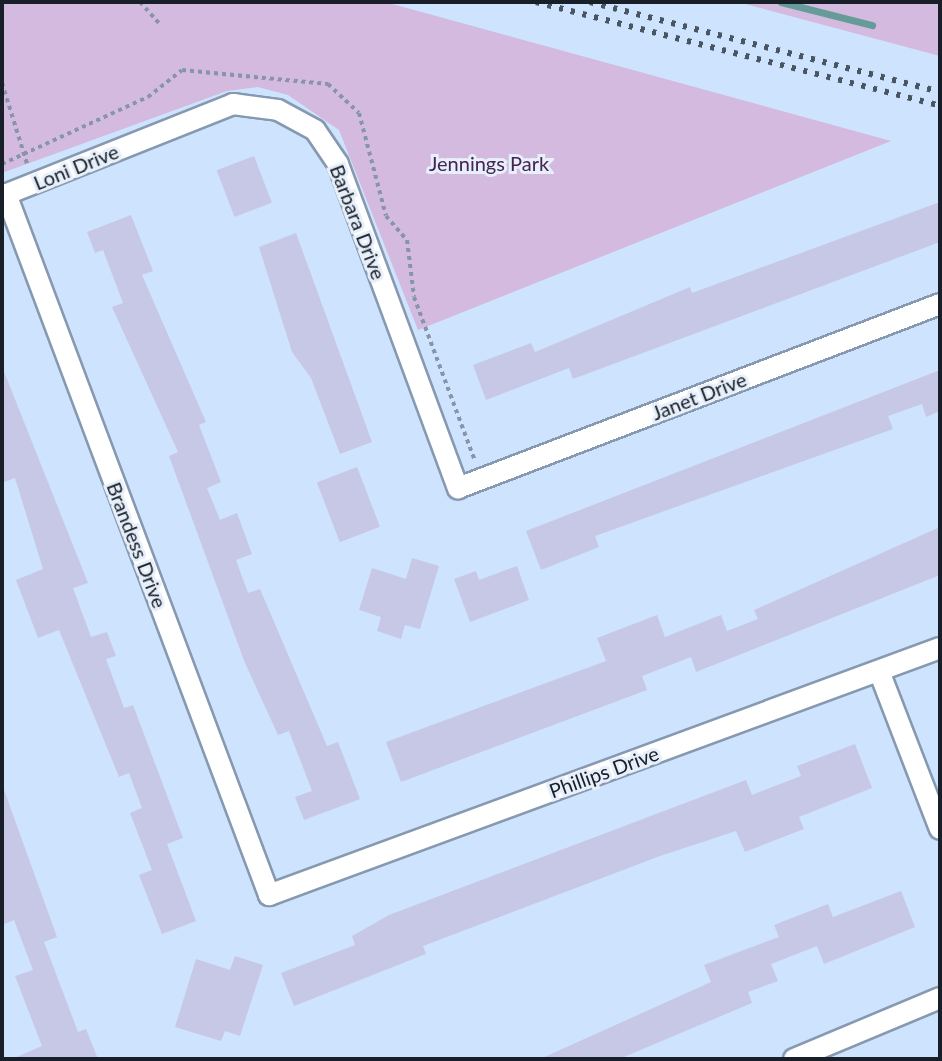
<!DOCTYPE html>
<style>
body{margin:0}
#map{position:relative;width:942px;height:1061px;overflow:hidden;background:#cee3fd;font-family:Lato,sans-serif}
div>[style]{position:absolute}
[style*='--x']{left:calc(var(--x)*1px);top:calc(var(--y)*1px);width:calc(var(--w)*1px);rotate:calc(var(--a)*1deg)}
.green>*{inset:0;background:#d3bade}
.stream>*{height:7px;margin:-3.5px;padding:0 3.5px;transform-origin:3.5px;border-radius:3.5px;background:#659c99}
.building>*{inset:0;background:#c7c8e6;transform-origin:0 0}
.path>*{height:4px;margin-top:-2px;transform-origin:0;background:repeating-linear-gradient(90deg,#8695a9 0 4px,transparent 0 8px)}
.roads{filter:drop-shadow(2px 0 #8699b1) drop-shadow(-2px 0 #8699b1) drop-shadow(0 2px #8699b1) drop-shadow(0 -2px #8699b1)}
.minor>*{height:20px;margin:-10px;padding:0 10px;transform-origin:10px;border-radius:10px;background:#fff}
.rail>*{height:6px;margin-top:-3px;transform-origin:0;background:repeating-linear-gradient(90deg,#4a5562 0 4px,transparent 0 12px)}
span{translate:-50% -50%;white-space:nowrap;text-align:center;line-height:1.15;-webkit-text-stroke:6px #e7effa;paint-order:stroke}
.park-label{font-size:20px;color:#452352}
.street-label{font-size:20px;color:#181f28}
.frame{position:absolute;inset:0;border:4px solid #181f28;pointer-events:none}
</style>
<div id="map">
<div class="green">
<div style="clip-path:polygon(2px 2px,385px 2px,891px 141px,418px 330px,339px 130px,288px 95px,258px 87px,227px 91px,2px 173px)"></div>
<div style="clip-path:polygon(739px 2px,940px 2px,940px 56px,738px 2px)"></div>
</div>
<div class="stream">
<div style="--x:781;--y:2;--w:94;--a:14.2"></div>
</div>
<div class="building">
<div style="left:254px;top:156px;width:50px;height:40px;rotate:69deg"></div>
<div style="clip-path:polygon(940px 202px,940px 242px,573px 379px,569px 368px,486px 400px,473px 365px,531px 343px,535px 352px,690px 287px,692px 293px)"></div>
<div style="clip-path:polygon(131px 215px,153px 271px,142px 275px,206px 422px,199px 425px,221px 482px,207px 488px,220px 520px,237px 513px,252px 554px,236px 560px,248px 593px,260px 589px,327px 746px,338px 742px,360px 799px,304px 820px,295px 797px,312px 791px,289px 731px,278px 735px,245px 663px,169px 456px,178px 452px,112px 307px,123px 303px,103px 250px,95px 253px,87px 232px)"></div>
<div style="clip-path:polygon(296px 233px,372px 442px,340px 454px,311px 378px,292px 352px,259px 247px)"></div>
<div style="clip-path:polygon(3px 369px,88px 583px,73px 588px,91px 637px,107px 632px,116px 656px,106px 659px,124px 708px,133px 705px,183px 838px,167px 844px,196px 921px,162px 934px,139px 875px,152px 870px,130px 813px,142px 808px,129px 773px,119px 777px,59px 630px,38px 638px,16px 580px,43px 569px,15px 478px,2px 483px)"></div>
<div style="clip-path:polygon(940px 370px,940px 411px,926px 417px,922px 404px,888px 416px,893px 429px,595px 536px,599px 547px,541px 570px,526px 531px)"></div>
<div style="left:357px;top:467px;width:64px;height:43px;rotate:69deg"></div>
<div style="clip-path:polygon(940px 527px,940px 575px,696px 672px,691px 657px,642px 676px,647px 690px,401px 782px,386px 742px,606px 661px,597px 638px,657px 615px,665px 637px,721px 615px,727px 631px,758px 619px,754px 610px)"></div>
<div style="clip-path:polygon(412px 558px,439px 566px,420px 629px,405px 625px,401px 639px,377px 631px,381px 617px,359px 610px,372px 568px,406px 579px)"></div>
<div style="clip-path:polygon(517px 566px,529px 600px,470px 622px,454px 579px,476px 571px,479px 580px)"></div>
<div style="clip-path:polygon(855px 744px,872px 788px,799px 817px,804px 829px,745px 852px,736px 831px,660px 856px,423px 946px,426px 954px,294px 1006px,281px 973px,355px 945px,352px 936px,389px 915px,746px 780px,752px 795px,801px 776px,797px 766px)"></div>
<div style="clip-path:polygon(3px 787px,57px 937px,44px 942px,78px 1032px,86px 1029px,98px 1059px,12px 1059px,42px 1046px,15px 976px,33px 970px,14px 920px,2px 925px)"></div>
<div style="clip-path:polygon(901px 891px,915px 927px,824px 964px,817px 946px,771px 964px,778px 981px,748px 992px,752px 1003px,619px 1059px,540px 1059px,711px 982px,704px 965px,779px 937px,774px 925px,828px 904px,833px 917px)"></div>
<div style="clip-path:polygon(235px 956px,263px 965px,240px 1036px,225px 1031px,221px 1041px,175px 1027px,196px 959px,230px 970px)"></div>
</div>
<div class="path">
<div style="--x:140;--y:2;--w:31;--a:48"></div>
<div style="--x:2;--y:83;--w:85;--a:72.8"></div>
<div style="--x:2;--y:164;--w:161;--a:-24.7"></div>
<div style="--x:148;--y:97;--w:43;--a:-38.5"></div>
<div style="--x:182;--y:70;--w:147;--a:5.5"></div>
<div style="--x:328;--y:84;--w:42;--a:43.1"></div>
<div style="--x:359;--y:113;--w:106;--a:75.3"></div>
<div style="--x:386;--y:216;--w:32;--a:49"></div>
<div style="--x:407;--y:240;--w:57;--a:83"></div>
<div style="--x:414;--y:297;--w:175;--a:69.6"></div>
</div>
<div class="roads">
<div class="minor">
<div style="--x:6;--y:194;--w:749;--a:69.43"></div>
<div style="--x:269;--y:895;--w:715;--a:-20.21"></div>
<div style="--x:2;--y:196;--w:249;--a:-21.7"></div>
<div style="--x:233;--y:104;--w:45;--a:7.6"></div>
<div style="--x:278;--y:110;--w:42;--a:28.4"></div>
<div style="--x:315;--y:130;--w:41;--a:55.9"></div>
<div style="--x:338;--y:164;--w:346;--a:69.7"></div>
<div style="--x:458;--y:488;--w:516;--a:-20.89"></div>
<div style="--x:879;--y:671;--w:169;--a:68.9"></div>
<div style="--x:794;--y:1059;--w:158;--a:-22.7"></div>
</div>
</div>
<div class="rail">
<div style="--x:536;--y:2;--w:417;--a:14.4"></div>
<div style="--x:590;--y:2;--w:361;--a:14.4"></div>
</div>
<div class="park-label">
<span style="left:489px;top:163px">Jennings Park</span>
</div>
<div class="street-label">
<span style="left:76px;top:167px;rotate:-22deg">Loni Drive</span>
<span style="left:358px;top:222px;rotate:69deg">Barbara Drive</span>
<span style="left:699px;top:396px;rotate:-21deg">Janet Drive</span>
<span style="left:137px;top:545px;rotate:69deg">Brandess Drive</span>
<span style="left:604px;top:772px;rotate:-20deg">Phillips Drive</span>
</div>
<div class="frame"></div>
</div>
